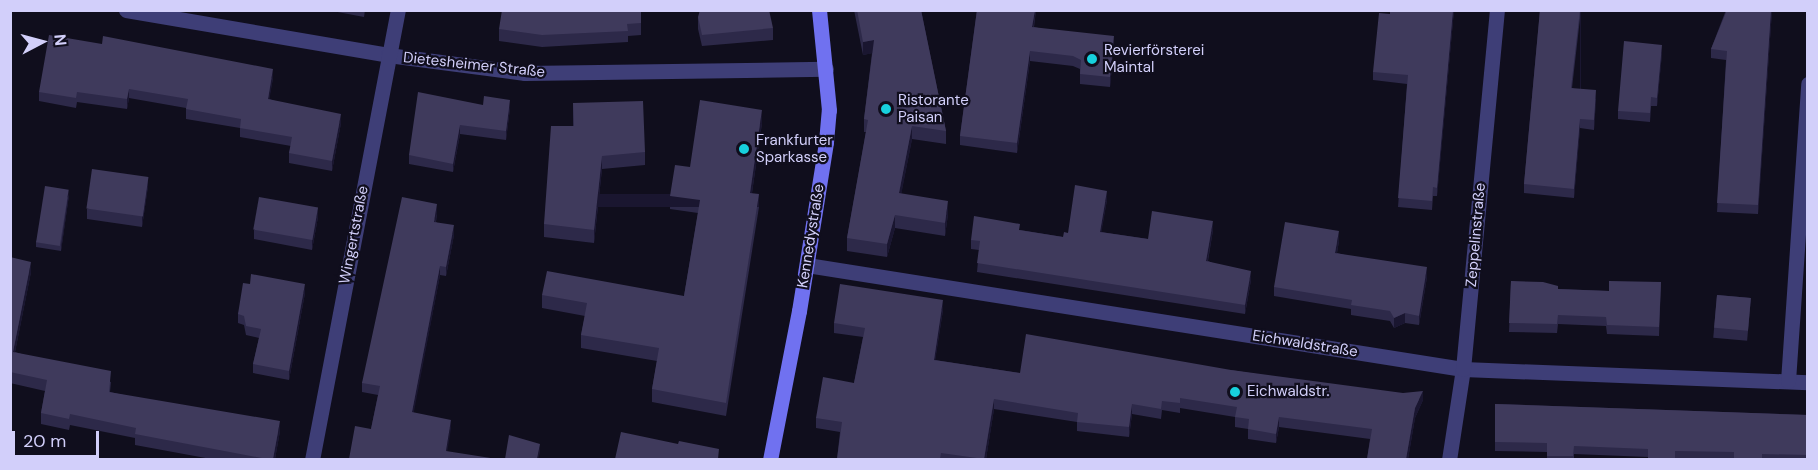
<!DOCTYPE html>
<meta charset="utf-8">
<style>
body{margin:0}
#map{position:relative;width:1818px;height:470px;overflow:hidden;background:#100e1d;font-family:"DM Sans",sans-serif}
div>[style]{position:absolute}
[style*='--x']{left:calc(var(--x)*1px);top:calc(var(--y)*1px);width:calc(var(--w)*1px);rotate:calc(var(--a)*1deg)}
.minor>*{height:15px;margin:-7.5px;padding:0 7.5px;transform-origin:7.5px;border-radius:7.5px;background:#3e3e77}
.secondary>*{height:15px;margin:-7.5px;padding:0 7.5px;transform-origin:7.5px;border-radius:7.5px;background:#7071f0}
.wall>*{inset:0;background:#2d2949;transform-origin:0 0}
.shaded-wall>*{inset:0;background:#1a1630;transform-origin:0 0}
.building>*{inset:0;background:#3f3a5c;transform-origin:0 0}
.dots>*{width:16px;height:16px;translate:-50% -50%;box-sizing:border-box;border:3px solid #100e1d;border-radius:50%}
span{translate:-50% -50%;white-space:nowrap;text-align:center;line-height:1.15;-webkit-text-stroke:4.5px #100e1d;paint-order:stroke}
.poi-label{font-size:15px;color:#d2cffa}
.left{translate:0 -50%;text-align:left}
.street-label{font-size:15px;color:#d2cffa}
.frame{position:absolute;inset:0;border:12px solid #d2cffa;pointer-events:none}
.north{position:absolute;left:12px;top:12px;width:60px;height:60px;-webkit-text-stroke:4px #100e1d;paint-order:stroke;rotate:84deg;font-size:16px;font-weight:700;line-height:24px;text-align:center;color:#d2cffa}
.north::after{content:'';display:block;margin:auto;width:21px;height:27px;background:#d2cffa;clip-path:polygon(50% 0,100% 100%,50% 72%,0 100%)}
.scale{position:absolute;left:12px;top:431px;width:87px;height:27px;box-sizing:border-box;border:3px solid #d2cffa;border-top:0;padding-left:8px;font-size:18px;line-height:21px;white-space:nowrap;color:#d2cffa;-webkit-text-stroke:4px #100e1d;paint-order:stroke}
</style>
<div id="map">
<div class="minor">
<div style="--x:126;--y:10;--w:266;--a:9.7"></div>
<div style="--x:388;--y:55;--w:138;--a:7.5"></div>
<div style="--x:525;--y:73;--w:301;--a:-0.8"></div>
<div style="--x:807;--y:265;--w:664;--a:9.01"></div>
<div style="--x:1463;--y:369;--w:345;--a:2.2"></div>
<div style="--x:1788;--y:381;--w:298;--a:-86.1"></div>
<div style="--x:312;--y:460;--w:458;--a:-79.2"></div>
<div style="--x:1449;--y:460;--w:92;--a:-81.3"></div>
<div style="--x:1463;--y:369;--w:361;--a:-84.6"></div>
</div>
<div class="secondary">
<div style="--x:770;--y:460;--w:152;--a:-79"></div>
<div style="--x:799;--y:311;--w:171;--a:-80.9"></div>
<div style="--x:826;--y:142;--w:32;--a:-85"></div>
<div style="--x:829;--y:110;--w:100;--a:-95.7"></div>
</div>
<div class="wall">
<div style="clip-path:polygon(327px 10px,365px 10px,364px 17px)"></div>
<div style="clip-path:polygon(641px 10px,641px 35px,628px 36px,628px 42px,542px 47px,499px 41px,499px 29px)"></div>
<div style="clip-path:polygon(854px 10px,921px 10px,946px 131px,946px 144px,912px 139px,901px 194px,948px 214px,945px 236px,895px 228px,887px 257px,847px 251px,847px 238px,866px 132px,864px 132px,864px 119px,872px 53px,863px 55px)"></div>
<div style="clip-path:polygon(977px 10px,1036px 10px,1034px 27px,1114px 45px,1110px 87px,1080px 84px,1080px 69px,1073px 66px,1030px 61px,1017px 153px,960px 145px,960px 136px)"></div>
<div style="clip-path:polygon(1454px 10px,1437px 196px,1433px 196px,1432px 210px,1398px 207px,1407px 84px,1373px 80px,1373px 72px)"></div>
<div style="clip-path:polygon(1540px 10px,1581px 10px,1572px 88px,1596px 99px,1594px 130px,1580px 128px,1574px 198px,1524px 193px,1524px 184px)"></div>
<div style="clip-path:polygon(1726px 10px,1772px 10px,1758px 214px,1717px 212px,1726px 60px,1711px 58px,1711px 49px)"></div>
<div style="clip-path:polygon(698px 17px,773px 28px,773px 40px,702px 46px,698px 29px)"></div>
<div style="clip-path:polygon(1662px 53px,1657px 106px,1651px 106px,1650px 122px,1618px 119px,1618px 111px)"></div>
<div style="clip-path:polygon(273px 78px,269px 99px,341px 123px,332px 171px,289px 163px,289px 153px,291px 146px,240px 137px,240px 128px,186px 119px,186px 108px,129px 98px,127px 109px,77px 102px,76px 108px,39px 101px,39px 92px)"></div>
<div style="clip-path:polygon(573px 103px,645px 152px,645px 165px,602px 169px,594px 243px,544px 237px,544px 224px,573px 126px)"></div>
<div style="clip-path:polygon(483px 105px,510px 108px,506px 140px,460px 134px,453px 172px,409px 164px,409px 155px)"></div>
<div style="clip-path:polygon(762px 123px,752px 193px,759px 207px,726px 416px,652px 402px,652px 389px,657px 361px,581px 348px,581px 335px,585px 316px,542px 308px,542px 295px,684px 296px,698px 213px,670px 209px,670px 196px,690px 167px)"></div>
<div style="clip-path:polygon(148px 186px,142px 227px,87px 219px,87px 209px)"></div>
<div style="clip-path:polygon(69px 195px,61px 251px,36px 247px,36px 242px)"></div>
<div style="clip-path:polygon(1107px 200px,1101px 232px,1148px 239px,1213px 230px,1208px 261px,1251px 280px,1245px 314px,977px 272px,979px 250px,971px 249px,971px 240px,1020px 230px,1063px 237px)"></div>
<div style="clip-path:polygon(437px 213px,436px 222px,454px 235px,446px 276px,440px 275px,413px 413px,451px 429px,349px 459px,371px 429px,378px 395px,362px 392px,362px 383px)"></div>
<div style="clip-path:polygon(318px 217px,312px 250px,254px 239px,254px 230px)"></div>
<div style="clip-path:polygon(1339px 241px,1337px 253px,1427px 277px,1419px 325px,1405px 323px,1394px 328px,1390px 321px,1351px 315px,1351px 309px,1274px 296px,1274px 287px)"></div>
<div style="clip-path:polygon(10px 257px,31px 272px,15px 352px,111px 382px,110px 392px,280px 431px,275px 459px,211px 459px,135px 445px,135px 438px,70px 425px,69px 430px,41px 424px,41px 413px,45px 391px,10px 383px)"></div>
<div style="clip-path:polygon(1511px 281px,1558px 289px,1609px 291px,1661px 282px,1659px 336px,1607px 334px,1606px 326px,1558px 324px,1557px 333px,1509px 332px)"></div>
<div style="clip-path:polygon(250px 284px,305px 293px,289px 380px,253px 373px,253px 364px,259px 338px,246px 335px,244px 325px,238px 323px,238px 314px)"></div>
<div style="left:1717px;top:295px;width:34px;height:43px;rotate:5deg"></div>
<div style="clip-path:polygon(943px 310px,935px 360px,1020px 373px,1231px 370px,1423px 400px,1415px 418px,1408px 459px,1367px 459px,1370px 439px,1279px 427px,1276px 443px,1248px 439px,1248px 429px,1235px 427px,1235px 417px,1180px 408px,1180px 413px,1162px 410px,1161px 419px,1132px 414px,1129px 437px,1077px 431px,1077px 422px,994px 409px,986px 459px,837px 459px,840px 432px,816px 428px,816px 418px,854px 383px,863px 337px,834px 333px,834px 323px)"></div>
<div style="clip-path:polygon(1495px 404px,1808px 415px,1808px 459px,1648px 459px,1648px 457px,1574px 454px,1574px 459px,1547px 459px,1547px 452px,1495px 451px)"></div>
</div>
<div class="shaded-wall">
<div style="clip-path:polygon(1035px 10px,1036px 10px,1032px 37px,1032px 27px)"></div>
<div style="clip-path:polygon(1453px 10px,1454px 10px,1437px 196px,1437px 188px)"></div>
<div style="left:1580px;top:10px;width:1px;height:79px"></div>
<div style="clip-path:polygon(1771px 10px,1772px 10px,1758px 214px,1758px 205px)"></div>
<div style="clip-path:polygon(1114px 36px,1114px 45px,1110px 87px,1110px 77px)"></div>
<div style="clip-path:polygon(874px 40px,874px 53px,863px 55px,863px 42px)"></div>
<div style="clip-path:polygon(1662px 45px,1662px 53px,1657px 106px,1657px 98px)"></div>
<div style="clip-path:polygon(1030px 51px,1030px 61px,1017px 153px,1017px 143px)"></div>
<div style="clip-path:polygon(273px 69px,273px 78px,268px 108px,268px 99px)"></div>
<div style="clip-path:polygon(129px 89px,129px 98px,127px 109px,127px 99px)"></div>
<div style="clip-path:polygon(1596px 90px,1596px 99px,1594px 130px,1594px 120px)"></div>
<div style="clip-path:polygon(510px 100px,510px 108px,506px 140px,506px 131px)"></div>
<div style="clip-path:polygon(762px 110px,762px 123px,750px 206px,750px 193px)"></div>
<div style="clip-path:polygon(341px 114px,341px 123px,332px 171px,332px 161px)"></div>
<div style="clip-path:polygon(1580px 119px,1580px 128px,1574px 198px,1574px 189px)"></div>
<div style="clip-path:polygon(460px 125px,460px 134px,453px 172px,453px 164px)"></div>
<div style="clip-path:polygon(912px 126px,912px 139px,899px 206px,899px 193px)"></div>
<div style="clip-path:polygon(602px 156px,602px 169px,594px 243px,594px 230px)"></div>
<div style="clip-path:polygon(148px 177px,148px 186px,142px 227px,142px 217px)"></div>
<div style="clip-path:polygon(69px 190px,69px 195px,61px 251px,61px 246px)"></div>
<div style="clip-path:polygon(1107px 191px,1107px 200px,1100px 241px,1100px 232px)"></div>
<div style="left:759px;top:194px;width:13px;height:212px;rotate:90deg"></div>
<div style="clip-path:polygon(948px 201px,948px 214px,945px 236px,945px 223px)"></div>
<div style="clip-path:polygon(437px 204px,437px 213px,434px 231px,434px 222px)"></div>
<div style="clip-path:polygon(318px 207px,318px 217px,312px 250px,312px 241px)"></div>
<div style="clip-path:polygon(895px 215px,895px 228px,887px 257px,887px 244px)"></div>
<div style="clip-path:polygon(1213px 221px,1213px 230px,1206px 270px,1206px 261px)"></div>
<div style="clip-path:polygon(454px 225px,454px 235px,446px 276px,446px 267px)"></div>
<div style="clip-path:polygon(1339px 231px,1339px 241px,1335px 263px,1335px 253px)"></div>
<div style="clip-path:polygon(31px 262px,31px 272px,13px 362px,13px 352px)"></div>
<div style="clip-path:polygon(440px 266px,440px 275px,412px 422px,412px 412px)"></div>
<div style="clip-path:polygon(1427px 267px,1427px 277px,1419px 325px,1419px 316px)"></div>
<div style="clip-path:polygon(1251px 271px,1251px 280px,1245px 314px,1245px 305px)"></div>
<div style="clip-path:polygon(305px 284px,305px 293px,289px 380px,289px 371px)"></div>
<div style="clip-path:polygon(943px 300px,943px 310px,934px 369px,934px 360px)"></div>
<div style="clip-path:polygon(1405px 313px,1405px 323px,1394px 328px,1394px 318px)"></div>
<div style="clip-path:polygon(1423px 391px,1423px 400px,1415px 418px,1408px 459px,1406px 459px,1415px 408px)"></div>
<div style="clip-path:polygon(994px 399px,994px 409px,986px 459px,984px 459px)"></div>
<div style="clip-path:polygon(1132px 404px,1132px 414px,1129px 437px,1129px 427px)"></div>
<div style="clip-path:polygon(1279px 417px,1279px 427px,1276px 443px,1276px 434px)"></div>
<div style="clip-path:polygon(451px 420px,451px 429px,446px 459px,446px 451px)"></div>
<div style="clip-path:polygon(280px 421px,280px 431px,275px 459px,273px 459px)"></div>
<div style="clip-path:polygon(540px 444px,540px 453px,538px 459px,537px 459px)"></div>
</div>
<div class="building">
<div style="clip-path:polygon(502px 10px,641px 10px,641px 23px,627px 24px,628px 31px,542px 35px,499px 29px)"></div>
<div style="clip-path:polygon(700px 10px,769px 10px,773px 28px,702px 35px,698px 17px)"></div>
<div style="clip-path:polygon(857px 10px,921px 10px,946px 131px,912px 126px,899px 193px,948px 201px,945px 223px,895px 215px,887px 244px,847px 238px,868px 120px,864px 119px,874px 40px,863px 42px)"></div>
<div style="clip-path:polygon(977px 10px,1035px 10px,1032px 27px,1114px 36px,1110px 77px,1080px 74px,1081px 60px,1073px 56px,1030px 51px,1017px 143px,960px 136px)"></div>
<div style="clip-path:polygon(1390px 10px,1453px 10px,1437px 188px,1433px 187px,1432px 201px,1398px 198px,1408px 75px,1373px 72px,1379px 13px,1390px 14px)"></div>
<div style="clip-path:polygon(1540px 10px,1580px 10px,1571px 88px,1596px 90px,1594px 120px,1580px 119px,1574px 189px,1524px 184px)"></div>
<div style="clip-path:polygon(1727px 10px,1771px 10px,1758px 205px,1717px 203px,1727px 51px,1711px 49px)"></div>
<div style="clip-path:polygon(49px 35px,102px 44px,103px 36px,273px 69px,268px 99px,341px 114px,332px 161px,289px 153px,292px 137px,240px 128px,241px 119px,186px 109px,188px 99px,129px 89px,127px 99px,77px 92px,76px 98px,39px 92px)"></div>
<div style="clip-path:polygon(1624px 41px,1662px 45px,1657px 98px,1651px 97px,1650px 113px,1618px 111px)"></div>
<div style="clip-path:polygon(418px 92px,483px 105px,484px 96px,510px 100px,506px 131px,460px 125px,453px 164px,409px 155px)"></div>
<div style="clip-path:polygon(700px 100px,762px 110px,750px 193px,759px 194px,726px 403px,652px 389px,659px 348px,581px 335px,587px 303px,542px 295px,547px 271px,684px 296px,700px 200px,670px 196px,675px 165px,690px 167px)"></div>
<div style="clip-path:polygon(643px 101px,645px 152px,602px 156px,594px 230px,544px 224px,551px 126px,574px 126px,573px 103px)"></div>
<div style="left:92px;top:169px;width:57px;height:40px;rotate:8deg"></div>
<div style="clip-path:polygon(1075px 185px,1107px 191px,1100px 232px,1148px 239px,1152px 211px,1213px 221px,1206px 261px,1251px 271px,1245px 305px,977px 263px,980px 241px,971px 240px,974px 216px,1020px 224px,1019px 230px,1063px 237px,1064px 232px,1068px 233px)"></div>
<div style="left:45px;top:186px;width:24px;height:57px;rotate:9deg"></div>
<div style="left:259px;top:197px;width:60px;height:33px;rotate:10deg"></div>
<div style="clip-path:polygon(402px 197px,437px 204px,434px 222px,454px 225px,446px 267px,440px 266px,412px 412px,451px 420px,446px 451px,497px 459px,349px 459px,355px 426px,371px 429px,380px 386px,362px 383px)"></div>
<div style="clip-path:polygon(1285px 222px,1339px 231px,1335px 253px,1427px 267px,1419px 316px,1405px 313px,1394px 318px,1390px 311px,1351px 305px,1352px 300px,1274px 287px)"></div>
<div style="clip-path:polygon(10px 257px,31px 262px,13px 352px,111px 371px,109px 392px,280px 421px,273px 459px,267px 459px,135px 434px,136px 428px,70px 414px,69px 419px,41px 413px,47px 380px,10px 372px)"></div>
<div style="clip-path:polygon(251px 274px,305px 284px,289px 371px,253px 364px,261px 329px,246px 326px,244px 316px,238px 314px,243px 283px,250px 284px)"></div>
<div style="clip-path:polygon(1511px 281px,1543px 282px,1558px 286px,1558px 289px,1609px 291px,1609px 281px,1661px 282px,1659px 327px,1607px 325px,1606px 317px,1558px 315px,1557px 324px,1509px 323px)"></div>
<div style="clip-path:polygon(840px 284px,943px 300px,934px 360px,1020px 373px,1026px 334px,1231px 370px,1403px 393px,1423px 391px,1415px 408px,1406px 459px,1367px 459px,1372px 429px,1279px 417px,1276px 434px,1248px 429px,1249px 419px,1235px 417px,1237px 407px,1180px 398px,1180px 403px,1162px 401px,1161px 409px,1132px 404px,1129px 427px,1077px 422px,1078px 413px,994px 399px,984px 459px,941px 453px,940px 459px,837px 459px,842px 422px,816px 418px,823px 377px,854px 383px,865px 328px,834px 323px)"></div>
<div style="left:1717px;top:295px;width:34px;height:33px;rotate:5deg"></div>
<div style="clip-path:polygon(1495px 404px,1808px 415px,1808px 455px,1762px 454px,1762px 459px,1734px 459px,1734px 452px,1675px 451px,1675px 459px,1648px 459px,1648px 449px,1574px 446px,1573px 456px,1547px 456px,1547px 443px,1495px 442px)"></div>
<div style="clip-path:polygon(621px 432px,678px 444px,679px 441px,719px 449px,718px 459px,615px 459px)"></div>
<div style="clip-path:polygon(509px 435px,540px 444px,537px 459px,505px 459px)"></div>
</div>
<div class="dots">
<div style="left:1092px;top:59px;background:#17d0dd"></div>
<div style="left:886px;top:109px;background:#17d0dd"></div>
<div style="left:744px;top:149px;background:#17d0dd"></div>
<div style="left:1235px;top:392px;background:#17d0dd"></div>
</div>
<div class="poi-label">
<span class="left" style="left:1104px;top:59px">Revierförsterei<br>Maintal</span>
<span class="left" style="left:898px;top:109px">Ristorante<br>Paisan</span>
<span class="left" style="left:756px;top:149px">Frankfurter<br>Sparkasse</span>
<span class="left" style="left:1247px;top:392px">Eichwaldstr.</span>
</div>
<div class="street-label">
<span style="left:474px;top:65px;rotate:6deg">Dietesheimer Straße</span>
<span style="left:354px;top:235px;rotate:-79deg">Wingertstraße</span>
<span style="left:1476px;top:235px;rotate:-85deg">Zeppelinstraße</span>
<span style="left:811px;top:236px;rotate:-81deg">Kennedystraße</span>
<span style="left:1305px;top:344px;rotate:9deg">Eichwaldstraße</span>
</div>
<div class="frame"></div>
<div class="north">N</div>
<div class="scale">20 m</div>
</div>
